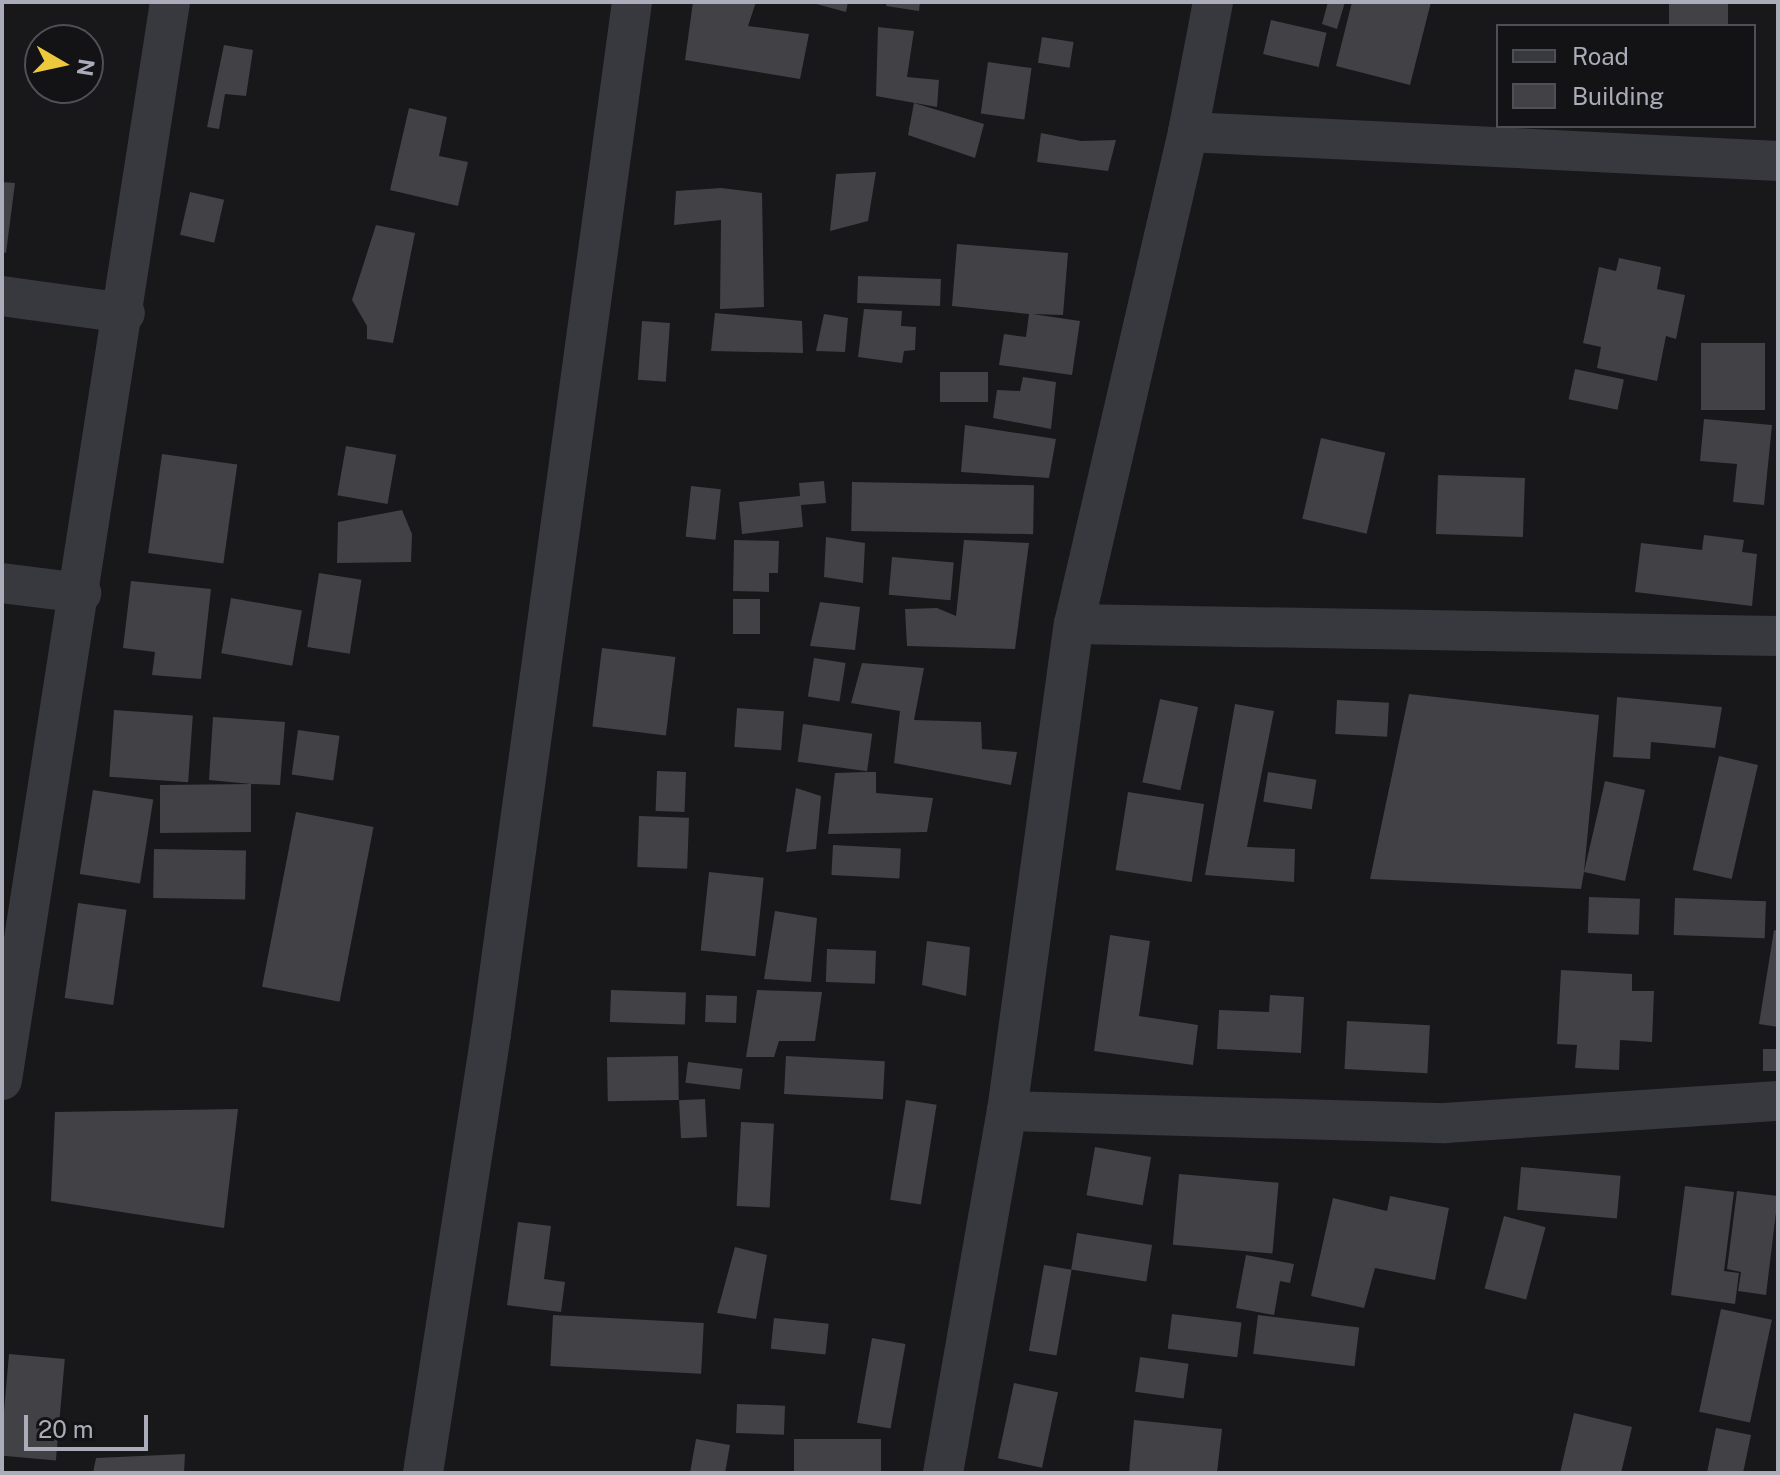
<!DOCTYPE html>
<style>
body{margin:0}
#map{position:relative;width:1780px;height:1475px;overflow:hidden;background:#181719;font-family:"Public Sans",sans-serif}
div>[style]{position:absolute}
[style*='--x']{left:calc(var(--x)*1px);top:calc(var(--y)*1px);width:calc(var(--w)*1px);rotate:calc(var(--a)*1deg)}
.building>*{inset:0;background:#424146;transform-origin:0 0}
.street>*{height:40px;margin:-20px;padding:0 20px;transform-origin:20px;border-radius:20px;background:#38393e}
span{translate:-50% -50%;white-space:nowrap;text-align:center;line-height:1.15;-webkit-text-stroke:6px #131214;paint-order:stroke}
.frame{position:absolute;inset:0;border:4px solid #aaacb9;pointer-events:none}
.legend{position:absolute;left:1496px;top:24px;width:260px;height:104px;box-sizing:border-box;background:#131214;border:2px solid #4f5056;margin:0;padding:10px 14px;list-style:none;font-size:24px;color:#aaacb9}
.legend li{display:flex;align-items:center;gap:16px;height:40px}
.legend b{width:40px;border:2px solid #4f5056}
.north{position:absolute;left:24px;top:24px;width:80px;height:80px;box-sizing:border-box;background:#131214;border:2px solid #4f5056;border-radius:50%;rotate:99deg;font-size:22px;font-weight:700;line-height:32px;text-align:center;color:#aaacb9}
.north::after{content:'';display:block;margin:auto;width:28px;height:36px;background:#ecc83d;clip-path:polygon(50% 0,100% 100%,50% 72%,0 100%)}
.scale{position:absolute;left:24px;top:1415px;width:124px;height:36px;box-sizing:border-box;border:4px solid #aaacb9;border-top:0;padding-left:10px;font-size:24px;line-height:28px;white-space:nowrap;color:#aaacb9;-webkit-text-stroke:6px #131214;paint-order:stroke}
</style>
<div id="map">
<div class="building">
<div style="clip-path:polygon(693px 2px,756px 2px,748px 26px,809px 34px,800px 79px,685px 60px)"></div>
<div style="clip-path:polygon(809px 2px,848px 2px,846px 12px)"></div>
<div style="clip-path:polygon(887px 2px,920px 2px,919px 11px,886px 6px)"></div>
<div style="clip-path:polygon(1328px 2px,1345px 2px,1337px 29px,1322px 24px)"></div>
<div style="clip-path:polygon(1352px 2px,1431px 2px,1410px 85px,1336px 66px)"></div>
<div style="left:1669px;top:2px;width:59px;height:24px"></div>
<div style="left:1271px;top:20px;width:57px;height:35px;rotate:13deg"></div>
<div style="clip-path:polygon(878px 27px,914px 31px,907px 77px,939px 80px,937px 107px,876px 96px)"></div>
<div style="left:1042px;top:37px;width:32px;height:26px;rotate:9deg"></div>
<div style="clip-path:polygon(224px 45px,253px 50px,246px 96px,225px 94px,219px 129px,207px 127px)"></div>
<div style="left:988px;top:62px;width:44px;height:52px;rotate:8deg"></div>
<div style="clip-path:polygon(914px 103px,984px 124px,975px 158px,908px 135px)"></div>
<div style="clip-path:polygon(409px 108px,447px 117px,439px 156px,468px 162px,458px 206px,390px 190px)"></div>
<div style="clip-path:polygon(1041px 133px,1081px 141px,1116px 140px,1108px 171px,1037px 162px)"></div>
<div style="clip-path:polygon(876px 172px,868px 221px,830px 231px,836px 174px)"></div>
<div style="clip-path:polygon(2px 182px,15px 183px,6px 253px,2px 252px)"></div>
<div style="clip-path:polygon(721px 188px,762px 193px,764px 307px,720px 309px,721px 220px,674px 225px,676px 191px)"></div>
<div style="left:190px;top:192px;width:35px;height:44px;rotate:13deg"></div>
<div style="clip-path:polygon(376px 225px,415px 233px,393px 343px,367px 339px,367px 326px,352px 300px)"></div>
<div style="clip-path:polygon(957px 244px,1068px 253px,1063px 315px,1032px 314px,1080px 321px,1072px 375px,999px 365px,1004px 334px,1026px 337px,1029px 314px,952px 306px)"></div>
<div style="clip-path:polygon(1619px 258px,1661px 267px,1657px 289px,1685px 295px,1676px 339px,1666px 336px,1657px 381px,1597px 368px,1601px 347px,1583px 343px,1599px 267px,1616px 271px)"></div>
<div style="left:858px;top:276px;width:83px;height:27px;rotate:2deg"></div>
<div style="clip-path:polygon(864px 309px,902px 311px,901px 326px,916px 327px,915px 350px,904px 351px,902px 363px,858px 357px)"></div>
<div style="clip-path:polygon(715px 313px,802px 321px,803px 353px,711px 351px)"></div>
<div style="clip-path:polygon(824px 314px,848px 318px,845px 352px,816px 351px)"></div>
<div style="left:642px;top:321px;width:28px;height:59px;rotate:4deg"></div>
<div style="left:1701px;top:343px;width:64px;height:67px"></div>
<div style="left:1575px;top:369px;width:50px;height:31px;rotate:12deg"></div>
<div style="left:940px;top:372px;width:48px;height:30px"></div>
<div style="clip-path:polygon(1023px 377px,1056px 382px,1051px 429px,993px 418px,997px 390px,1020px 391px)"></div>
<div style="clip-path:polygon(1704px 419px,1772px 425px,1764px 505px,1733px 502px,1737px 464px,1700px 461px)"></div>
<div style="clip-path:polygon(965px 425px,1056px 439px,1049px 478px,961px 472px)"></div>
<div style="left:1321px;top:438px;width:66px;height:83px;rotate:13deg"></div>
<div style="left:346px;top:446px;width:51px;height:50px;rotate:10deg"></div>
<div style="left:162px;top:454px;width:76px;height:100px;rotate:8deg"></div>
<div style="left:1438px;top:475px;width:87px;height:59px;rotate:2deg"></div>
<div style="clip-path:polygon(824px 481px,826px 503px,801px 505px,803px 527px,742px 534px,739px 502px,800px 496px,799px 483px)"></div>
<div style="left:852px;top:482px;width:182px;height:49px;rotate:1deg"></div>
<div style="left:691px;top:486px;width:30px;height:51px;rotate:6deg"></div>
<div style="clip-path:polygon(402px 510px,412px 534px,411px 562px,337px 563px,338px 522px)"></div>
<div style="clip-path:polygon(1704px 535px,1744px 540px,1742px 552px,1757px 554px,1752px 606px,1635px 592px,1641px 543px,1702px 550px)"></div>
<div style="clip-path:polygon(826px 537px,865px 543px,863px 583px,824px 577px)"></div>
<div style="clip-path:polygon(734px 540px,779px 541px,778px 573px,769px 573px,769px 592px,733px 591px)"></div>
<div style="clip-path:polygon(964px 540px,1029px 543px,1015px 649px,907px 646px,905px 609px,937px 608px,956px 616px)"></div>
<div style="left:892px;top:557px;width:62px;height:38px;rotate:5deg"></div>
<div style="left:319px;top:573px;width:43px;height:75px;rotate:9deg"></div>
<div style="clip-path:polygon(131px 581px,211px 589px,201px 679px,152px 675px,155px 652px,123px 648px)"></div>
<div style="left:231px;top:598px;width:72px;height:56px;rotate:10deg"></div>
<div style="left:733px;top:599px;width:27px;height:35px"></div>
<div style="clip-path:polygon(820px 602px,860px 607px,855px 650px,810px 646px)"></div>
<div style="left:602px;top:648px;width:74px;height:79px;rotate:7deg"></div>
<div style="left:814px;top:658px;width:32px;height:39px;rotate:9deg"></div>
<div style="clip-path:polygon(862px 663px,924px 668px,914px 720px,981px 722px,982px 749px,1017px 752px,1011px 785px,894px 763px,900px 711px,851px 703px)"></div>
<div style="clip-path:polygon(1409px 694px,1599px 715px,1584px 872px,1605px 781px,1645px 790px,1625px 881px,1584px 872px,1581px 889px,1370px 879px)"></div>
<div style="clip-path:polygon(1617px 697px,1722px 707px,1715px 748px,1651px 742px,1650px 759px,1613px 757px)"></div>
<div style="left:1160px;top:699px;width:39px;height:85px;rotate:12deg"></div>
<div style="left:1337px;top:700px;width:52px;height:34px;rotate:3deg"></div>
<div style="clip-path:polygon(1235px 704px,1274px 711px,1247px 847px,1295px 849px,1294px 882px,1205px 875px)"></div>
<div style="left:737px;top:708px;width:47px;height:39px;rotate:4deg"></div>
<div style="left:114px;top:710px;width:79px;height:67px;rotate:4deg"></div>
<div style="clip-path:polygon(213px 717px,285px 722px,280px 785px,251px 784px,251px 832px,160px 833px,160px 785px,251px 784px,209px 780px)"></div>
<div style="left:803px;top:724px;width:70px;height:38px;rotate:8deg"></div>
<div style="left:298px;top:730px;width:42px;height:45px;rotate:8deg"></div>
<div style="left:1719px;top:756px;width:40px;height:117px;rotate:13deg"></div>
<div style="left:657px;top:771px;width:29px;height:40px;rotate:2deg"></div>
<div style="clip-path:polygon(866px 772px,876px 772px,876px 793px,933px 798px,927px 832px,828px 834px,835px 773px)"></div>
<div style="left:1268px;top:772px;width:49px;height:30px;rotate:9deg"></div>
<div style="clip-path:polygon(796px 788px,821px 796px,816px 849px,786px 852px)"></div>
<div style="left:93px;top:790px;width:61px;height:85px;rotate:9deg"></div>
<div style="left:1128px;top:792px;width:77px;height:79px;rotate:9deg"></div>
<div style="left:296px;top:812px;width:79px;height:178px;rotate:11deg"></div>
<div style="left:639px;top:816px;width:50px;height:51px;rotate:2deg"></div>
<div style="left:833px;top:845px;width:68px;height:30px;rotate:3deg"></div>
<div style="left:154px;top:849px;width:92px;height:49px;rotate:1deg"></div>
<div style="left:709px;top:872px;width:55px;height:79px;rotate:6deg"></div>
<div style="left:1589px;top:897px;width:51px;height:36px;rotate:2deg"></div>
<div style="left:1675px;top:898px;width:91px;height:37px;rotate:2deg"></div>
<div style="left:78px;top:903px;width:49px;height:96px;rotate:8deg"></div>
<div style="clip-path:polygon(775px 911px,817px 918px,811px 982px,764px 979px)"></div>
<div style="clip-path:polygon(1774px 930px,1778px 931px,1778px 1027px,1759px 1024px)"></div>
<div style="clip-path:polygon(1110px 935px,1150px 941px,1139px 1016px,1198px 1025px,1193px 1065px,1094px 1051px)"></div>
<div style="clip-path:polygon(927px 941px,970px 947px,966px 996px,922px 985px)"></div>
<div style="left:827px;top:949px;width:49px;height:33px;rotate:2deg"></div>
<div style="clip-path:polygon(1561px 970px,1632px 974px,1632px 991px,1654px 991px,1652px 1042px,1620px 1040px,1619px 1070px,1575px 1068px,1577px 1045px,1557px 1044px)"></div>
<div style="left:611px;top:990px;width:75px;height:32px;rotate:2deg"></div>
<div style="clip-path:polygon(757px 990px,822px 992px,815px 1041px,779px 1041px,774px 1057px,746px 1057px)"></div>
<div style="left:706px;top:995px;width:31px;height:27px;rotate:2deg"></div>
<div style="clip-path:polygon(1270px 995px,1304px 997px,1301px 1053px,1217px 1049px,1219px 1010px,1269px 1012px)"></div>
<div style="left:1347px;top:1021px;width:83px;height:48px;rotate:3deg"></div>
<div style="left:1763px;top:1049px;width:15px;height:22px"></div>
<div style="left:678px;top:1056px;width:44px;height:71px;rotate:89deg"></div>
<div style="left:786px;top:1056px;width:99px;height:38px;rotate:3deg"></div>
<div style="left:688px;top:1062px;width:55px;height:21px;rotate:7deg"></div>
<div style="left:705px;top:1099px;width:38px;height:26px;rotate:87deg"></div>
<div style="left:906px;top:1100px;width:31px;height:101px;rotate:9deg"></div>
<div style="clip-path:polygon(238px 1109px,224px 1228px,51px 1201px,55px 1112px)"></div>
<div style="left:741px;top:1122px;width:33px;height:84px;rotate:3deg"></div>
<div style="left:1095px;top:1147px;width:57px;height:49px;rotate:10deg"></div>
<div style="left:1521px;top:1167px;width:100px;height:43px;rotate:5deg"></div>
<div style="left:1179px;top:1174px;width:100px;height:71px;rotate:5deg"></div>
<div style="clip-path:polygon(1685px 1186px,1734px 1192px,1724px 1271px,1739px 1273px,1735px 1304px,1671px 1295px)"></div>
<div style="clip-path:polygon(1737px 1191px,1778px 1196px,1766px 1295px,1738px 1291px,1741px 1272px,1727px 1269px)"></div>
<div style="clip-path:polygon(1390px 1196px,1449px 1208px,1435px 1280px,1375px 1268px,1364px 1308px,1311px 1296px,1333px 1198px,1387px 1211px)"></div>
<div style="left:1504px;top:1216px;width:43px;height:75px;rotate:15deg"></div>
<div style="clip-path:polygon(518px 1222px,551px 1226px,544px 1279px,565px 1282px,561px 1312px,507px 1305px)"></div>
<div style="left:1077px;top:1233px;width:76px;height:37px;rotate:9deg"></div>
<div style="clip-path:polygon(735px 1247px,767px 1255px,756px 1319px,717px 1313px)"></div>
<div style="clip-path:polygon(1246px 1255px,1294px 1264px,1290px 1283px,1280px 1281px,1274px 1315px,1236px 1308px)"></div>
<div style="left:1044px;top:1265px;width:28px;height:87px;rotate:10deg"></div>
<div style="left:1721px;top:1309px;width:52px;height:105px;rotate:12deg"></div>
<div style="left:1172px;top:1314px;width:70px;height:35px;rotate:7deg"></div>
<div style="left:553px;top:1315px;width:151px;height:51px;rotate:3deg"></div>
<div style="left:1258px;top:1315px;width:102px;height:39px;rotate:7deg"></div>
<div style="left:774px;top:1318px;width:55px;height:31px;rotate:6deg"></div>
<div style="left:872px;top:1338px;width:34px;height:86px;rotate:10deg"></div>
<div style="left:9px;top:1354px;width:56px;height:102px;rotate:5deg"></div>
<div style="left:1140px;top:1357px;width:49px;height:35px;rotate:8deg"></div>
<div style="left:1014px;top:1383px;width:45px;height:77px;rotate:12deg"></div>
<div style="left:737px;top:1404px;width:48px;height:29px;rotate:2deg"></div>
<div style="clip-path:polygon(1574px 1413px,1632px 1427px,1621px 1473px,1560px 1473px)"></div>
<div style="clip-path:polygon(1134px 1420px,1222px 1429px,1217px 1473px,1129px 1473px)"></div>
<div style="clip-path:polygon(1716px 1428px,1751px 1435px,1743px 1473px,1707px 1473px)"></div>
<div style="clip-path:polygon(696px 1439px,730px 1445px,725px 1473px,690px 1473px)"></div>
<div style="left:794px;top:1439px;width:87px;height:34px"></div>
<div style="clip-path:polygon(185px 1454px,184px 1473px,93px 1473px,96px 1458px)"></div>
</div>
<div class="street">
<div style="--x:1188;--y:132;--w:591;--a:2.81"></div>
<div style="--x:2;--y:296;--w:124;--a:7.9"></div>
<div style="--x:2;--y:583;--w:80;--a:7.2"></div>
<div style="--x:1074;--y:624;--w:704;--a:0.98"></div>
<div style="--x:2;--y:1080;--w:1091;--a:-81.14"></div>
<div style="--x:1007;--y:1111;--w:438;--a:1.6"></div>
<div style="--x:1445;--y:1123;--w:334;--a:-3.8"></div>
<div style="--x:423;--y:1473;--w:444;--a:-81.2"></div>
<div style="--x:491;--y:1034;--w:1042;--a:-82.22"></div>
<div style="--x:943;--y:1473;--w:368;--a:-80"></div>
<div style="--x:1007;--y:1111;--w:492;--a:-82.2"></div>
<div style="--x:1074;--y:624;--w:505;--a:-76.95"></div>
<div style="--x:1188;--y:132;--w:132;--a:-79.1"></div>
</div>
<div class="frame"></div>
<ul class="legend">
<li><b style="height:10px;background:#38393e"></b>Road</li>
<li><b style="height:22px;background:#424146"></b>Building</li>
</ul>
<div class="north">N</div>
<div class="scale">20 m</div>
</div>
